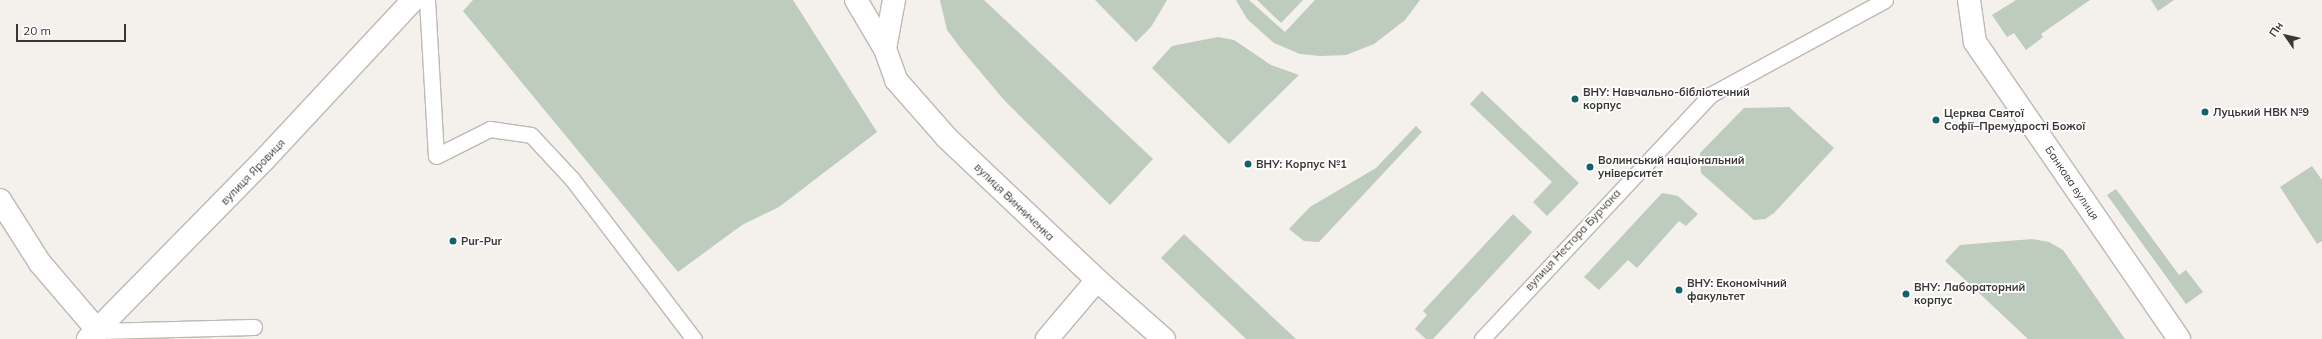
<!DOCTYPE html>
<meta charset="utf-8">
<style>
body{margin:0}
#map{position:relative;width:2322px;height:339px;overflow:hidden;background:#f4f0eb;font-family:Mulish,sans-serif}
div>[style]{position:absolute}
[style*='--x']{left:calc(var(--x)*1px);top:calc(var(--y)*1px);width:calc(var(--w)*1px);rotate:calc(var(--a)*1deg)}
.green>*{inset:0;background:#bdccbc}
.roads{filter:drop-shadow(1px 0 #bdb9b4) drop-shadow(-1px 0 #bdb9b4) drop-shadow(0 1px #bdb9b4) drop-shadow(0 -1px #bdb9b4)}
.lane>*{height:15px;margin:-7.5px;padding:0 7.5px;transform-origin:7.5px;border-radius:7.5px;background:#fff}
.street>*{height:22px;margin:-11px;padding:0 11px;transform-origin:11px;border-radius:11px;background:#fff}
.secondary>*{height:22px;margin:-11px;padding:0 11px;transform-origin:11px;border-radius:11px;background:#fff}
.dots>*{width:11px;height:11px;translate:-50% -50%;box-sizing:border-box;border:2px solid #fff;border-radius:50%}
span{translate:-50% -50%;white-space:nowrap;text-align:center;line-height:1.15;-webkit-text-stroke:3.5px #fff;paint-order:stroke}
.poi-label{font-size:11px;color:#393735;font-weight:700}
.left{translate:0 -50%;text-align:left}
.street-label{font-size:11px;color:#393735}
.north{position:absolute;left:2266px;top:16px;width:40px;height:40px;-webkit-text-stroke:3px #fff;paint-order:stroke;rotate:304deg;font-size:11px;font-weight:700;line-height:16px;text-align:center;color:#393735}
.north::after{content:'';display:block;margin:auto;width:14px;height:18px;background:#393735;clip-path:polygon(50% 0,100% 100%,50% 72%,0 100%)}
.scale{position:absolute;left:16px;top:24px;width:110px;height:18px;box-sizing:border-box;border:2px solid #393735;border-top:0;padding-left:5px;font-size:12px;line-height:14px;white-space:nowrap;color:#393735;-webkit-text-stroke:3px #fff;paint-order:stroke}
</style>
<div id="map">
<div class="green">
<div style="clip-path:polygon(473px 0,793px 0,877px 132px,779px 207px,742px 225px,678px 272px,463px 11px)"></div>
<div style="clip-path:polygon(940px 0,984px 0,1153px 159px,1110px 205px,1004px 100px,962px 50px,947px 30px)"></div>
<div style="clip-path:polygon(1095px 0,1167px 0,1151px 27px,1136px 42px)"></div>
<div style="clip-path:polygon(1236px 0,1249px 0,1285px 32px,1315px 0,1420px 0,1405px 20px,1374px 44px,1346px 55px,1320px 56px,1300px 54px,1274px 43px,1247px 19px)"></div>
<div style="clip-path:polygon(1257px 0,1303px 0,1281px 23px)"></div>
<div style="clip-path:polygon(2016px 0,2090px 0,2041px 34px,2043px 37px,2026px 50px,2014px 33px,2007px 37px,1992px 15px)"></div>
<div style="clip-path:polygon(2151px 0,2174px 0,2158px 11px)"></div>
<div style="clip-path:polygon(1218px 37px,1234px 40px,1271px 65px,1299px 75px,1229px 144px,1152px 68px,1172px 46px)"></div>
<div style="clip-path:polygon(1482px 91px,1579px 183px,1547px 216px,1533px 202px,1552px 182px,1470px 104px)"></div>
<div style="clip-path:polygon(1789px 107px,1834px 148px,1774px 213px,1765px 219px,1754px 220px,1701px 173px,1700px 153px,1744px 108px)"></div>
<div style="clip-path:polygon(1416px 126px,1422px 132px,1319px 242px,1304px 241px,1289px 229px,1310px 207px,1376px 168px)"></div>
<div style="clip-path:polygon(2312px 166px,2322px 180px,2322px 241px,2317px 244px,2280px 187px)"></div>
<div style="clip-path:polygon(2116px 189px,2179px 275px,2186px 270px,2203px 292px,2186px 304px,2107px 195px)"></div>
<div style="clip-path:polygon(1662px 193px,1678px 196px,1698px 214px,1686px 226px,1679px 221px,1637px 268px,1628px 260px,1599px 290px,1584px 277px)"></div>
<div style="clip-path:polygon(1513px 214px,1532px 232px,1433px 339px,1426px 339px,1415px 329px,1427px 315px,1423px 311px)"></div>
<div style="clip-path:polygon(1184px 234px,1296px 339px,1246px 339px,1161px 258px)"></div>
<div style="clip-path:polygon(2032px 239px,2049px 242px,2063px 250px,2125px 339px,2028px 339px,1945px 261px,1960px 245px)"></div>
</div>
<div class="roads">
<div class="lane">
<div style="--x:427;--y:0;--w:156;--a:86.7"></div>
<div style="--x:436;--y:156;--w:60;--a:-26.6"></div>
<div style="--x:490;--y:129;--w:41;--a:8.3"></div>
<div style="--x:531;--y:135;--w:60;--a:47"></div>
<div style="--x:572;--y:179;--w:201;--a:52.7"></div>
<div style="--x:98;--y:331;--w:156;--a:-1.5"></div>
<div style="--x:1482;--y:339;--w:334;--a:-46.9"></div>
<div style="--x:1710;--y:95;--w:199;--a:-28.5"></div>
</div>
<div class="street">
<div style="--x:1969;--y:0;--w:42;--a:81.9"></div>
<div style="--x:1975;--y:42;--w:360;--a:55.5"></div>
<div style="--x:0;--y:200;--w:75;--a:57.6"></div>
<div style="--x:40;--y:263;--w:89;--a:49.5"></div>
<div style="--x:1047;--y:339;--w:77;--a:-49.7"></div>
</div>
<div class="secondary">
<div style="--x:856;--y:0;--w:57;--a:59.4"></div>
<div style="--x:885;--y:49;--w:33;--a:70"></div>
<div style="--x:896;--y:80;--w:77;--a:48.7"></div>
<div style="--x:947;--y:138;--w:207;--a:43.4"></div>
<div style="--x:1097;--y:280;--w:89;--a:41.4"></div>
<div style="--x:885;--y:49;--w:50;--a:-79.6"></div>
<div style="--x:88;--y:339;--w:251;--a:-45.5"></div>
<div style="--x:264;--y:160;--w:219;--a:-47"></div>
</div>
</div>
<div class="dots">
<div style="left:1575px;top:99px;background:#13626a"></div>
<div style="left:2205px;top:112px;background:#13626a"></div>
<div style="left:1936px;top:120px;background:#13626a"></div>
<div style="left:1248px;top:164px;background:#13626a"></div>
<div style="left:1590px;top:167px;background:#13626a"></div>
<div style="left:453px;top:241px;background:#13626a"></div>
<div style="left:1679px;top:290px;background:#13626a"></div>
<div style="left:1906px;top:294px;background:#13626a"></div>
</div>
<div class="poi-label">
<span class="left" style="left:1583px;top:99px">ВНУ: Навчально-бібліотечний<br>корпус</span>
<span class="left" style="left:2213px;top:112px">Луцький НВК №9</span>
<span class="left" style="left:1944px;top:120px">Церква Святої<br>Софії–Премудрості Божої</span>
<span class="left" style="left:1598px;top:167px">Волинський національний<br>університет</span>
<span class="left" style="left:1256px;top:164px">ВНУ: Корпус №1</span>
<span class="left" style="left:461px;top:241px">Pur-Pur</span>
<span class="left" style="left:1687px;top:290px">ВНУ: Економічний<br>факультет</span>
<span class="left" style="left:1914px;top:294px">ВНУ: Лабораторний<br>корпус</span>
</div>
<div class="street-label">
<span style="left:253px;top:172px;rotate:-46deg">вулиця Яровиця</span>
<span style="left:2072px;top:183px;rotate:56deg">Банкова вулиця</span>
<span style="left:1014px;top:202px;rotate:44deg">вулиця Винниченка</span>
<span style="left:1573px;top:240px;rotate:-47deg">вулиця Нестора Бурчака</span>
</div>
<div class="north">Пн</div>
<div class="scale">20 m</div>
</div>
